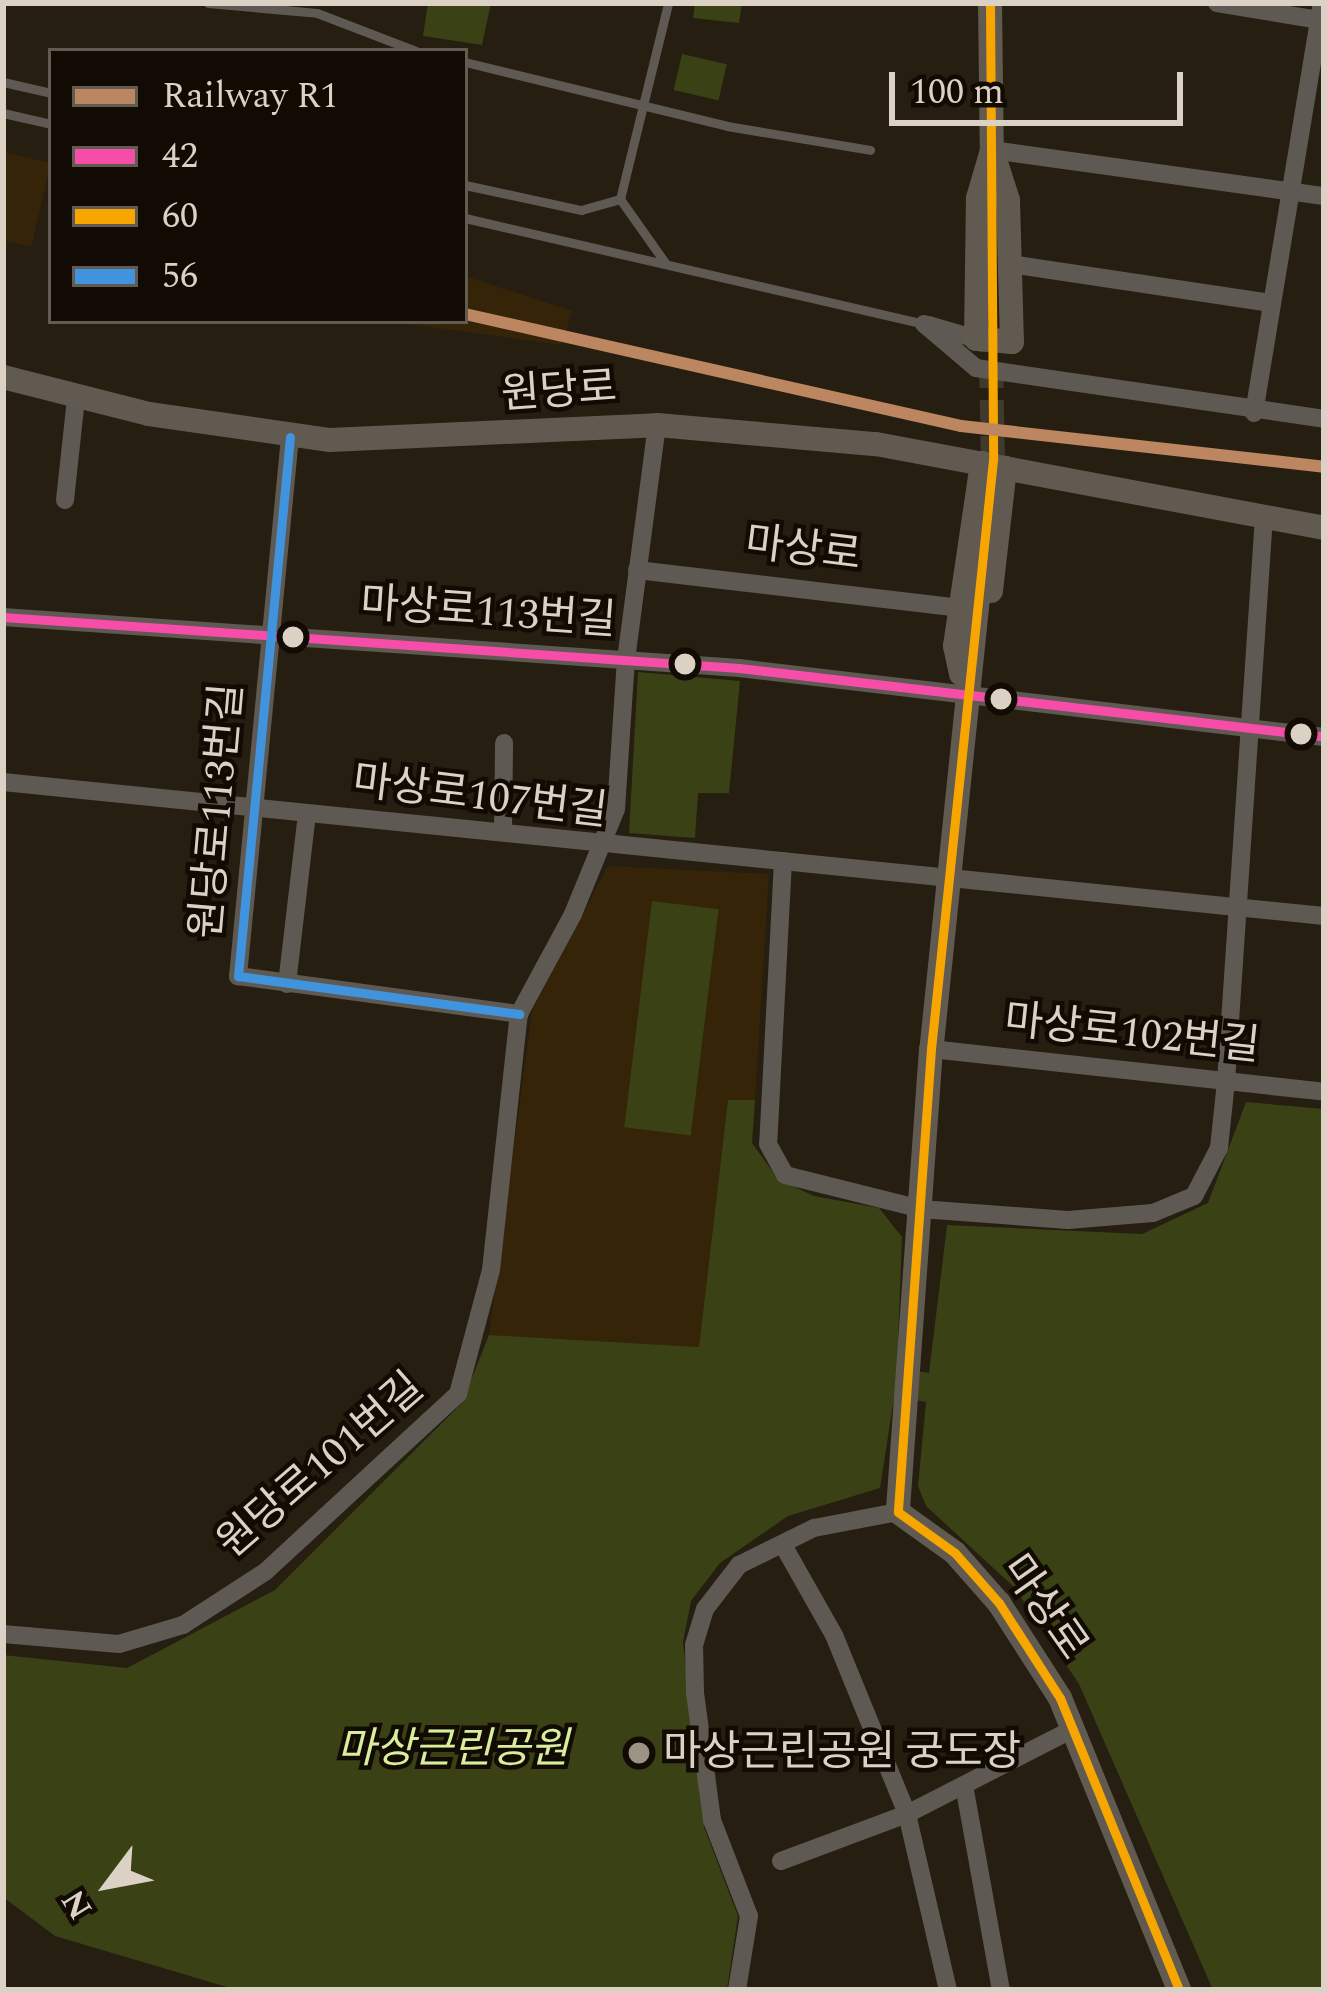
<!DOCTYPE html>
<meta charset="utf-8">
<style>
body{margin:0}
#map{position:relative;width:1327px;height:1993px;overflow:hidden;background:#251e11;font-family:Spectral,"Noto Sans KR",serif}
div>[style]{position:absolute}
[style*='--x']{left:calc(var(--x)*1px);top:calc(var(--y)*1px);width:calc(var(--w)*1px);rotate:calc(var(--a)*1deg)}
.built>*{inset:0;background:#352408;transform-origin:0 0}
.green>*{inset:0;background:#394115;transform-origin:0 0}
.secondary-tunnel>*{height:24px;margin-top:-12px;transform-origin:0;background:repeating-linear-gradient(90deg,#40392c 0 24px,transparent 0 36px)}
.lane>*{height:9px;margin:-4.5px;padding:0 4.5px;transform-origin:4.5px;border-radius:4.5px;background:#5e5952}
.street>*{height:18px;margin:-9px;padding:0 9px;transform-origin:9px;border-radius:9px;background:#5e5952}
.secondary>*{height:24px;margin:-12px;padding:0 12px;transform-origin:12px;border-radius:12px;background:#615a51}
.bus-1>*{height:9px;margin:-4.5px;padding:0 4.5px;transform-origin:4.5px;border-radius:4.5px;background:#f54da8}
.bus-2>*{height:9px;margin:-4.5px;padding:0 4.5px;transform-origin:4.5px;border-radius:4.5px;background:#f7a600}
.bus-3>*{height:9px;margin:-4.5px;padding:0 4.5px;transform-origin:4.5px;border-radius:4.5px;background:#4094de}
.rail-1>*{height:12px;margin:-6px;padding:0 6px;transform-origin:6px;border-radius:6px;background:#bb8660}
.dots>*{width:33px;height:33px;translate:-50% -50%;box-sizing:border-box;border:6px solid #110b03;border-radius:50%}
span{translate:-50% -50%;white-space:nowrap;text-align:center;line-height:1.15;-webkit-text-stroke:9px #110b03;paint-order:stroke}
.street-label{font-size:42px;color:#dbd2c5}
.park-label{font-size:42px;color:#d8ee9d;font-style:italic}
.poi-label{font-size:42px;color:#dbd2c5}
.left{translate:0 -50%;text-align:left}
.frame{position:absolute;inset:0;border:6px solid #dbd2c5;pointer-events:none}
.legend{position:absolute;left:48px;top:48px;width:420px;height:276px;box-sizing:border-box;background:#110b03;border:3px solid #625b51;margin:0;padding:15px 21px;list-style:none;font-size:36px;color:#dbd2c5}
.legend li{display:flex;align-items:center;gap:24px;height:60px}
.legend b{width:60px;border:3px solid #625b51}
.north{position:absolute;left:48px;top:1825px;width:120px;height:120px;-webkit-text-stroke:9px #110b03;paint-order:stroke;rotate:238deg;font-size:33px;font-weight:700;line-height:48px;text-align:center;color:#dbd2c5}
.north::after{content:'';display:block;margin:auto;width:42px;height:54px;background:#dbd2c5;clip-path:polygon(50% 0,100% 100%,50% 72%,0 100%)}
.scale{position:absolute;left:889px;top:72px;width:294px;height:54px;box-sizing:border-box;border:6px solid #dbd2c5;border-top:0;padding-left:15px;font-size:36px;line-height:42px;white-space:nowrap;color:#dbd2c5;-webkit-text-stroke:9px #110b03;paint-order:stroke}
</style>
<div id="map">
<div class="built">
<div style="left:3px;top:152px;width:49px;height:86px;rotate:13deg"></div>
<div style="clip-path:polygon(465px 276px,572px 311px,562px 345px,388px 321px,465px 321px)"></div>
<div style="clip-path:polygon(608px 866px,769px 874px,755px 1100px,728px 1101px,699px 1347px,489px 1335px,532px 1011px)"></div>
</div>
<div class="green">
<div style="clip-path:polygon(428px 3px,491px 3px,482px 45px,423px 36px)"></div>
<div style="clip-path:polygon(695px 3px,742px 3px,739px 23px,693px 18px)"></div>
<div style="left:682px;top:54px;width:46px;height:37px;rotate:13deg"></div>
<div style="clip-path:polygon(638px 672px,740px 681px,729px 793px,698px 793px,695px 838px,629px 833px)"></div>
<div style="left:652px;top:901px;width:67px;height:228px;rotate:7deg"></div>
<div style="clip-path:polygon(728px 1100px,755px 1100px,752px 1143px,778px 1179px,814px 1196px,879px 1208px,902px 1237px,897px 1368px,929px 1373px,947px 1225px,1142px 1234px,1208px 1203px,1246px 1102px,1324px 1109px,1324px 1990px,1213px 1990px,1079px 1684px,1014px 1587px,926px 1506px,918px 1486px,926px 1402px,911px 1399px,894px 1398px,880px 1488px,788px 1516px,720px 1563px,691px 1601px,683px 1642px,704px 1827px,738px 1916px,727px 1990px,237px 1990px,55px 1936px,3px 1897px,3px 1655px,127px 1668px,275px 1590px,462px 1403px,489px 1335px,699px 1347px)"></div>
</div>
<div class="secondary-tunnel">
<div style="--x:981;--y:569;--w:110;--a:-83.7"></div>
<div style="--x:993;--y:460;--w:144;--a:-91.2"></div>
</div>
<div class="lane">
<div style="--x:208;--y:3;--w:109;--a:5.2"></div>
<div style="--x:317;--y:13;--w:106;--a:21"></div>
<div style="--x:465;--y:62;--w:270;--a:13.7"></div>
<div style="--x:727;--y:126;--w:145;--a:9.5"></div>
<div style="--x:3;--y:82;--w:49;--a:12.9"></div>
<div style="--x:3;--y:113;--w:49;--a:12.9"></div>
<div style="--x:465;--y:185;--w:119;--a:12.2"></div>
<div style="--x:581;--y:210;--w:41;--a:-15.8"></div>
<div style="--x:465;--y:218;--w:471;--a:13"></div>
<div style="--x:666;--y:264;--w:80;--a:-125.3"></div>
<div style="--x:620;--y:199;--w:202;--a:-76.2"></div>
</div>
<div class="street">
<div style="--x:1217;--y:3;--w:109;--a:9.5"></div>
<div style="--x:992;--y:150;--w:335;--a:7.9"></div>
<div style="--x:1010;--y:264;--w:264;--a:8.5"></div>
<div style="--x:924;--y:324;--w:68;--a:40.2"></div>
<div style="--x:976;--y:368;--w:352;--a:8.3"></div>
<div style="--x:929;--y:325;--w:49;--a:16.6"></div>
<div style="--x:1254;--y:413;--w:416;--a:-80.6"></div>
<div style="--x:290;--y:437;--w:542;--a:95.51"></div>
<div style="--x:238;--y:976;--w:284;--a:7.7"></div>
<div style="--x:65;--y:500;--w:103;--a:-83.8"></div>
<div style="--x:637;--y:570;--w:326;--a:6.7"></div>
<div style="--x:3;--y:617;--w:738;--a:3.96"></div>
<div style="--x:739;--y:668;--w:589;--a:6.73"></div>
<div style="--x:3;--y:782;--w:1328;--a:5.79"></div>
<div style="--x:503;--y:831;--w:88;--a:-89.3"></div>
<div style="--x:783;--y:861;--w:283;--a:93"></div>
<div style="--x:768;--y:1144;--w:35;--a:61"></div>
<div style="--x:785;--y:1175;--w:140;--a:14"></div>
<div style="--x:921;--y:1209;--w:147;--a:4.3"></div>
<div style="--x:1068;--y:1220;--w:85;--a:-4.7"></div>
<div style="--x:1153;--y:1213;--w:44;--a:-22.5"></div>
<div style="--x:1194;--y:1196;--w:54;--a:-62.5"></div>
<div style="--x:1219;--y:1148;--w:67;--a:-84"></div>
<div style="--x:1226;--y:1081;--w:565;--a:-86.15"></div>
<div style="--x:287;--y:984;--w:172;--a:-83.3"></div>
<div style="--x:931;--y:1049;--w:395;--a:6.2"></div>
<div style="--x:783;--y:1545;--w:103;--a:60.5"></div>
<div style="--x:834;--y:1635;--w:193;--a:67.8"></div>
<div style="--x:907;--y:1814;--w:181;--a:76.9"></div>
<div style="--x:3;--y:1634;--w:116;--a:4.9"></div>
<div style="--x:119;--y:1644;--w:67;--a:-16.5"></div>
<div style="--x:183;--y:1625;--w:98;--a:-32.9"></div>
<div style="--x:265;--y:1572;--w:263;--a:-42.7"></div>
<div style="--x:458;--y:1394;--w:128;--a:-75.1"></div>
<div style="--x:491;--y:1270;--w:258;--a:-83.8"></div>
<div style="--x:519;--y:1014;--w:114;--a:-61.6"></div>
<div style="--x:573;--y:914;--w:113;--a:-67.7"></div>
<div style="--x:616;--y:809;--w:149;--a:-86.2"></div>
<div style="--x:626;--y:660;--w:237;--a:-82.5"></div>
<div style="--x:964;--y:1785;--w:208;--a:79.8"></div>
<div style="--x:781;--y:1861;--w:134;--a:-20.5"></div>
<div style="--x:907;--y:1814;--w:186;--a:-27.1"></div>
<div style="--x:737;--y:1990;--w:75;--a:-80.8"></div>
<div style="--x:749;--y:1916;--w:103;--a:-111.1"></div>
<div style="--x:712;--y:1820;--w:129;--a:-97.6"></div>
<div style="--x:695;--y:1692;--w:47;--a:-91.2"></div>
<div style="--x:694;--y:1645;--w:38;--a:-73"></div>
<div style="--x:705;--y:1609;--w:56;--a:-52.3"></div>
<div style="--x:739;--y:1565;--w:84;--a:-26.3"></div>
<div style="--x:814;--y:1528;--w:86;--a:-10.8"></div>
</div>
<div class="secondary">
<div style="--x:990;--y:3;--w:160;--a:89.3"></div>
<div style="--x:992;--y:150;--w:52;--a:72.3"></div>
<div style="--x:1008;--y:200;--w:142;--a:88.4"></div>
<div style="--x:1012;--y:342;--w:36;--a:-175"></div>
<div style="--x:976;--y:339;--w:141;--a:-89.2"></div>
<div style="--x:978;--y:198;--w:50;--a:-73.7"></div>
<div style="--x:3;--y:377;--w:151;--a:14.2"></div>
<div style="--x:149;--y:414;--w:183;--a:8.2"></div>
<div style="--x:330;--y:440;--w:327;--a:-2.6"></div>
<div style="--x:657;--y:425;--w:220;--a:5"></div>
<div style="--x:876;--y:444;--w:456;--a:10.6"></div>
<div style="--x:981;--y:569;--w:483;--a:95.9"></div>
<div style="--x:931;--y:1049;--w:464;--a:94.1"></div>
<div style="--x:898;--y:1512;--w:70;--a:35.7"></div>
<div style="--x:955;--y:1553;--w:67;--a:48.7"></div>
<div style="--x:999;--y:1603;--w:113;--a:57.3"></div>
<div style="--x:1060;--y:1698;--w:315;--a:67.8"></div>
<div style="--x:991;--y:591;--w:124;--a:-83.5"></div>
<div style="--x:961;--y:674;--w:29;--a:-102"></div>
<div style="--x:955;--y:646;--w:185;--a:-81.6"></div>
</div>
<div class="bus-1">
<div style="--x:3;--y:617;--w:738;--a:3.96"></div>
<div style="--x:739;--y:668;--w:585;--a:6.68"></div>
</div>
<div class="bus-2">
<div style="--x:990;--y:3;--w:457;--a:89.6"></div>
<div style="--x:993;--y:460;--w:592;--a:96.01"></div>
<div style="--x:931;--y:1049;--w:464;--a:94.1"></div>
<div style="--x:898;--y:1512;--w:70;--a:35.7"></div>
<div style="--x:955;--y:1553;--w:67;--a:48.7"></div>
<div style="--x:999;--y:1603;--w:113;--a:57.3"></div>
<div style="--x:1060;--y:1698;--w:315;--a:67.8"></div>
</div>
<div class="bus-3">
<div style="--x:290;--y:437;--w:542;--a:95.51"></div>
<div style="--x:238;--y:976;--w:284;--a:7.7"></div>
</div>
<div class="rail-1">
<div style="--x:465;--y:314;--w:508;--a:12.72"></div>
<div style="--x:961;--y:426;--w:365;--a:6.4"></div>
</div>
<div class="dots">
<div style="left:293px;top:637px;background:#dbd2c5"></div>
<div style="left:685px;top:664px;background:#dbd2c5"></div>
<div style="left:1001px;top:699px;background:#dbd2c5"></div>
<div style="left:1301px;top:734px;background:#dbd2c5"></div>
<div style="left:639px;top:1753px;background:#9b9386"></div>
</div>
<div class="street-label">
<span style="left:559px;top:392px;rotate:-4deg">원당로</span>
<span style="left:803px;top:550px;rotate:7deg">마상로</span>
<span style="left:488px;top:613px;rotate:4deg">마상로113번길</span>
<span style="left:480px;top:797px;rotate:7deg">마상로107번길</span>
<span style="left:218px;top:811px;rotate:-85deg">원당로113번길</span>
<span style="left:1132px;top:1034px;rotate:6deg">마상로102번길</span>
<span style="left:321px;top:1466px;rotate:-41deg">원당로101번길</span>
<span style="left:1044px;top:1608px;rotate:55deg">마상로</span>
</div>
<div class="park-label">
<span style="left:453px;top:1750px">마상근린공원</span>
</div>
<div class="poi-label">
<span class="left" style="left:663px;top:1753px">마상근린공원 궁도장</span>
</div>
<div class="frame"></div>
<ul class="legend">
<li><b style="height:15px;background:#bb8660"></b>Railway R1</li>
<li><b style="height:15px;background:#f54da8"></b>42</li>
<li><b style="height:15px;background:#f7a600"></b>60</li>
<li><b style="height:15px;background:#4094de"></b>56</li>
</ul>
<div class="north">N</div>
<div class="scale">100 m</div>
</div>
